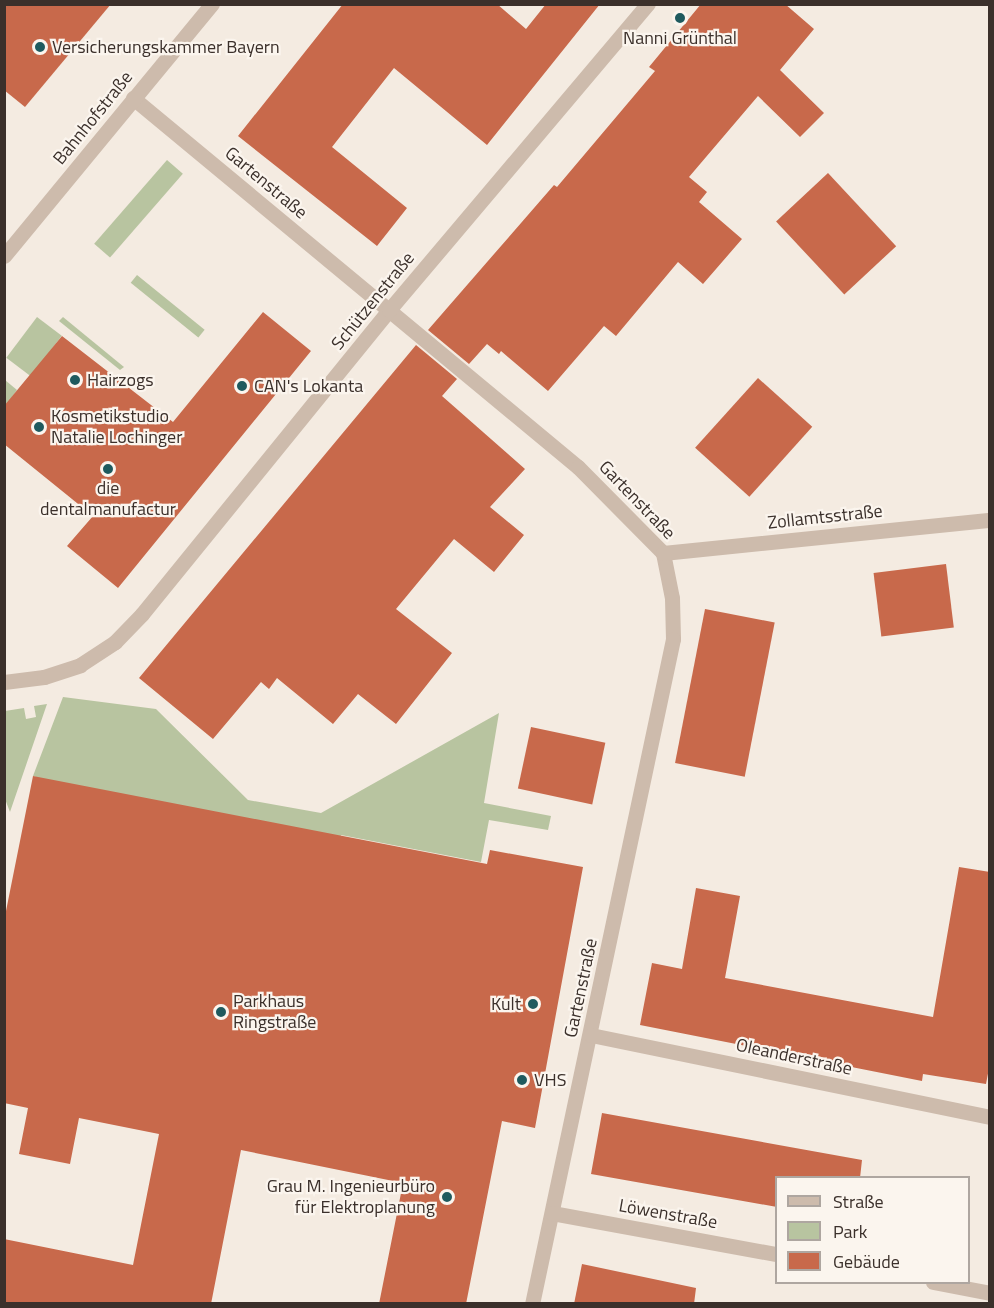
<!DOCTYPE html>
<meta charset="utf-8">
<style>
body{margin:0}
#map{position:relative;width:994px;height:1308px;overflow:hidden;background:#f4ebe1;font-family:"Titillium Web",sans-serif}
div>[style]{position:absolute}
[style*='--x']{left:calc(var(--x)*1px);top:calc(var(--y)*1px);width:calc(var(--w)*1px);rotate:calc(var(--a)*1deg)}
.green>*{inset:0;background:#b8c4a0;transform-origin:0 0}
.building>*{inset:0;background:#c8694b;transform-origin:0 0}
.minor>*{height:15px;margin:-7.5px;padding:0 7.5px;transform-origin:7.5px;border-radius:7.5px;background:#cdbbac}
.dots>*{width:16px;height:16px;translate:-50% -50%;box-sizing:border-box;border:3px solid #fbf5ee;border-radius:50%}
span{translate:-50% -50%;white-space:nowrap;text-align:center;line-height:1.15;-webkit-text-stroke:4.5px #fbf5ee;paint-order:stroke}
.poi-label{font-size:18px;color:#3b302b}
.left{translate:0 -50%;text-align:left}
.right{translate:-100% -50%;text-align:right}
.street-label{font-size:18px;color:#3b302b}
.frame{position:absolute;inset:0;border:6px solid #3b302b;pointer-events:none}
.legend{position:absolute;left:775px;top:1176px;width:195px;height:108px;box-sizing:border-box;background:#fbf5ee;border:2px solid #aea6a0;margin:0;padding:8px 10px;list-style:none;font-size:18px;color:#3b302b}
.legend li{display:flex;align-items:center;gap:12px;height:30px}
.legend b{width:30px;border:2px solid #aea6a0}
</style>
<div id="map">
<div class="green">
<div style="left:167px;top:160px;width:21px;height:111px;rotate:41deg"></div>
<div style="left:137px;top:275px;width:87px;height:10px;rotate:39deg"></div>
<div style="left:37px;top:317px;width:31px;height:51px;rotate:37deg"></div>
<div style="clip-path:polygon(63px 317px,124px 367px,120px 370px,59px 321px)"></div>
<div style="clip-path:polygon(5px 380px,17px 390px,5px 407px)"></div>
<div style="clip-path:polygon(63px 697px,156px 709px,248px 800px,321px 813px,499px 713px,484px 803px,551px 816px,548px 830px,489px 820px,481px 862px,341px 835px,334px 875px,33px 776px)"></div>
<div style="clip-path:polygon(47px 704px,10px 812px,5px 799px,5px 711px,24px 708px,26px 719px,36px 717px,34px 706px)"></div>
</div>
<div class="building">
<div style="clip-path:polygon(4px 4px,111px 4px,25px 107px,4px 90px)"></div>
<div style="clip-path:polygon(343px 4px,497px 4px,526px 29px,546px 4px,600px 4px,487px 145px,394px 68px,332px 147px,407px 208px,377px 246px,238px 136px)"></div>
<div style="clip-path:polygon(701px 4px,785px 4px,814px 29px,780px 70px,824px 113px,800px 137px,758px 96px,689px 177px,707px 192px,699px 202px,742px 239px,703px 284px,678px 262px,616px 336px,604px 326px,548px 391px,501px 351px,499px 354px,487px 344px,469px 364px,428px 330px,554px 185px,557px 187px,655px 71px,649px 67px)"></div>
<div style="left:828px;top:173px;width:100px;height:71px;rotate:47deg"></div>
<div style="clip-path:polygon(263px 312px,311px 351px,118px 588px,67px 546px,93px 516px,4px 444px,4px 406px,62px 336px,173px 422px)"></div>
<div style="clip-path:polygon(416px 345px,457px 379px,442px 396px,525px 469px,490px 507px,524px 535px,494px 572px,454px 539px,396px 609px,452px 653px,396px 724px,358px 694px,333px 724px,277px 678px,269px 689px,261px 682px,213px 739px,139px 678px)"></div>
<div style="left:758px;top:378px;width:73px;height:94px;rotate:42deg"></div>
<div style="left:946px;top:564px;width:64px;height:73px;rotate:83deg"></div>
<div style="left:705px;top:609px;width:71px;height:157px;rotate:11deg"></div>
<div style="left:531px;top:727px;width:76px;height:63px;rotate:12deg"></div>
<div style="clip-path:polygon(33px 776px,487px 864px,490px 850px,583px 867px,535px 1128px,502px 1121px,466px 1304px,379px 1304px,403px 1183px,241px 1150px,211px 1304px,4px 1304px,4px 1239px,133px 1265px,159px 1134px,79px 1118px,70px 1164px,19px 1154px,28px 1108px,4px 1103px,4px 921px)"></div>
<div style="clip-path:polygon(959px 867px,990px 872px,990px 1063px,986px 1084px,923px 1074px,922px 1081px,640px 1025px,652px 963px,682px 969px,696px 888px,740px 896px,725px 978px,933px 1017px)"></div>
<div style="clip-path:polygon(602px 1113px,862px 1160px,860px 1178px,777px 1178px,777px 1207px,591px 1174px)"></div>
<div style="clip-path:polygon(582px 1264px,696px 1288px,694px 1304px,574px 1304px)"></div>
</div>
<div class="minor">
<div style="--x:133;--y:98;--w:578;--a:39.67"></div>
<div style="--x:578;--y:467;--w:121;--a:45.3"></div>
<div style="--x:663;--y:553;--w:46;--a:78.7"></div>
<div style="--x:672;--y:598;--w:41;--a:88.6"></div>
<div style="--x:673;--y:639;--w:680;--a:101.97"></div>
<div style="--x:4;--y:256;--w:327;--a:-50.5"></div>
<div style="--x:663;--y:553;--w:329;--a:-5.8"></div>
<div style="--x:4;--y:682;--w:40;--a:-7.1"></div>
<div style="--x:44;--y:677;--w:38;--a:-18"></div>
<div style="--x:80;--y:665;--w:42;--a:-33.3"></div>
<div style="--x:115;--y:642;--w:39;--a:-46"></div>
<div style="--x:142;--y:614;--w:392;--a:-50.9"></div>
<div style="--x:389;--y:310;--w:401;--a:-49.8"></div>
<div style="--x:591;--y:1035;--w:407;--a:11.6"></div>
<div style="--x:552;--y:1213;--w:228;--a:10.4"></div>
<div style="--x:933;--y:1282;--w:58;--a:10.9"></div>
</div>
<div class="dots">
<div style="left:680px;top:18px;background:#1f5a5e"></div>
<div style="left:40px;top:47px;background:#1f5a5e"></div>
<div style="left:75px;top:380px;background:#1f5a5e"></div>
<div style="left:242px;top:386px;background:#1f5a5e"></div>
<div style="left:39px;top:427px;background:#1f5a5e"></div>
<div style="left:108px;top:469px;background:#1f5a5e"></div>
<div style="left:533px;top:1004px;background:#1f5a5e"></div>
<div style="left:221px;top:1012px;background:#1f5a5e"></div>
<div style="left:522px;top:1080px;background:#1f5a5e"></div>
<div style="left:447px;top:1197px;background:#1f5a5e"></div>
</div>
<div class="poi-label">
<span style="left:680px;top:38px">Nanni Grünthal</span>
<span class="left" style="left:52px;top:47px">Versicherungskammer Bayern</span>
<span class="left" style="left:87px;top:380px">Hairzogs</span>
<span class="left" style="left:254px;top:386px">CAN's Lokanta</span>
<span class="left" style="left:51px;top:427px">Kosmetikstudio<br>Natalie Lochinger</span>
<span style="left:108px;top:499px">die<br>dentalmanufactur</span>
<span class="left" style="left:233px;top:1012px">Parkhaus<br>Ringstraße</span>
<span class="right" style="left:521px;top:1004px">Kult</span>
<span class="left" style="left:534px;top:1080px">VHS</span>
<span class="right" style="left:435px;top:1197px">Grau M. Ingenieurbüro<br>für Elektroplanung</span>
</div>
<div class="street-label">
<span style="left:93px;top:118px;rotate:-51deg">Bahnhofstraße</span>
<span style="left:266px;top:183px;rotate:40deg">Gartenstraße</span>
<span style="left:373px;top:301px;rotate:-51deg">Schützenstraße</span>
<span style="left:637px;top:500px;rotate:46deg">Gartenstraße</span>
<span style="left:825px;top:517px;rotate:-6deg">Zollamtsstraße</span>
<span style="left:581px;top:988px;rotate:-78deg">Gartenstraße</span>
<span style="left:794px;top:1057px;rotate:12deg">Oleanderstraße</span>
<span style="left:668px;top:1214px;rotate:10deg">Löwenstraße</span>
</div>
<div class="frame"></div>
<ul class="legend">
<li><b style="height:8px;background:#cdbbac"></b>Straße</li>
<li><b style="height:16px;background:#b8c4a0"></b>Park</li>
<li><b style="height:16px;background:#c8694b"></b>Gebäude</li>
</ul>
</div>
